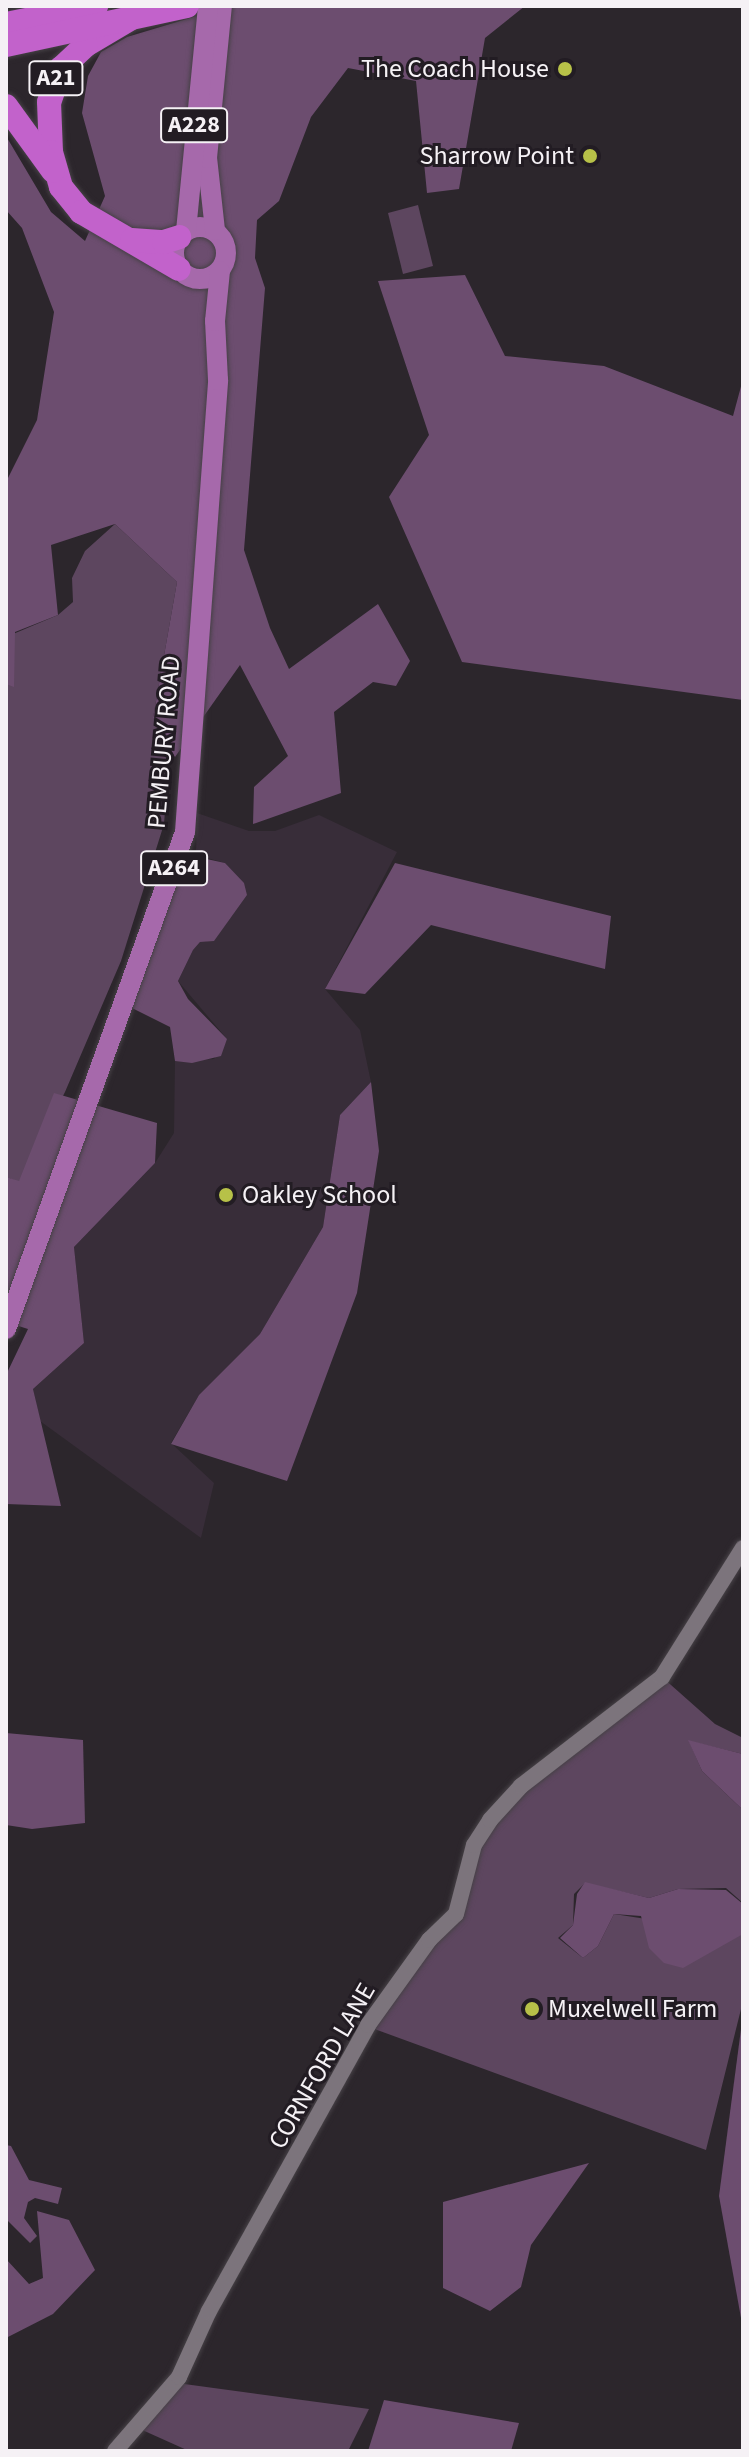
<!DOCTYPE html>
<style>
body{margin:0}
#map{position:relative;width:749px;height:2457px;overflow:hidden;background:#2c262c;font-family:"Source Sans 3",sans-serif}
div>[style]{position:absolute}
.built>*{inset:0;background:#382d39}
.green>*{inset:0;background:#5d465f}
.forest>*{inset:0;background:#6c4d6f}
.roads{filter:drop-shadow(0 0 2px #464146) drop-shadow(0 0 2px #464146)}
.minor>*{height:16px;margin:-8px;padding:0 8px;transform-origin:8px;border-radius:8px;background:#7c747c}
.major>*{height:20px;margin:-10px;padding:0 10px;transform-origin:10px;border-radius:10px;background:#a669ab}
.major>.ring{margin:-10px;padding:0;box-sizing:content-box;background:none;border:20px solid #a669ab;border-radius:50%}
.highway>*{height:24px;margin:-12px;padding:0 12px;transform-origin:12px;border-radius:12px;background:#c262cb}
.dots>*{width:22px;height:22px;translate:-50% -50%;box-sizing:border-box;border:4px solid #221c23;border-radius:50%}
span{translate:-50% -50%;white-space:nowrap;text-align:center;line-height:1.15;-webkit-text-stroke:6px #221c23;paint-order:stroke}
.shield-label span{padding:2px 6px;background:#221c23;border:2px solid;border-radius:6px;-webkit-text-stroke-width:0}
.shield-label{font-size:24px;color:#f5f1f5;font-weight:700}
.poi-label{font-size:26px;color:#f5f1f5}
.right{translate:-100% -50%;text-align:right}
.left{translate:0 -50%;text-align:left}
.street-label{font-size:26px;color:#f5f1f5}
.frame{position:absolute;inset:0;border:8px solid #f5f1f5;pointer-events:none}
</style>
<div id="map">
<div class="built">
<div style="clip-path:polygon(197px 813px,249px 831px,275px 831px,319px 815px,397px 852px,325px 989px,360px 1030px,371px 1082px,340px 1115px,323px 1227px,260px 1334px,199px 1395px,171px 1443px,214px 1483px,201px 1538px,40px 1421px,33px 1389px,84px 1343px,74px 1247px,155px 1163px,174px 1133px,175px 1061px,214px 1059px,227px 1039px,178px 981px,193px 950px,200px 942px,214px 940px,247px 895px,225px 863px,196px 855px)"></div>
</div>
<div class="green">
<div style="clip-path:polygon(418px 205px,433px 266px,403px 274px,388px 213px)"></div>
<div style="clip-path:polygon(115px 524px,177px 582px,153px 718px,170px 748px,164px 824px,121px 961px,65px 1092px,19px 1182px,6px 1177px,6px 637px,58px 615px,73px 602px,72px 578px,85px 551px)"></div>
<div style="clip-path:polygon(662px 1677px,715px 1724px,743px 1738px,743px 1754px,689px 1741px,702px 1771px,743px 1810px,743px 1903px,726px 1888px,678px 1889px,649px 1898px,585px 1883px,574px 1894px,573px 1925px,558px 1938px,583px 1958px,598px 1946px,614px 1914px,743px 1934px,743px 2001px,706px 2150px,369px 2027px,456px 1914px,490px 1820px)"></div>
<div style="clip-path:polygon(177px 2383px,369px 2409px,348px 2451px,189px 2451px,140px 2429px)"></div>
</div>
<div class="forest">
<div style="clip-path:polygon(230px 6px,525px 6px,485px 38px,459px 189px,427px 193px,416px 81px,348px 68px,311px 117px,279px 201px,257px 220px,255px 258px,265px 288px,244px 550px,270px 628px,289px 669px,378px 604px,410px 661px,396px 686px,373px 682px,334px 712px,341px 793px,253px 824px,254px 787px,288px 756px,240px 665px,175px 757px,153px 718px,177px 582px,115px 524px,51px 545px,58px 615px,15px 632px,14px 687px,6px 684px,6px 482px,37px 420px,54px 312px,22px 228px,6px 210px,6px 136px,51px 212px,85px 241px,105px 196px,82px 113px,88px 76px,101px 52px,127px 37px)"></div>
<div style="clip-path:polygon(465px 275px,505px 356px,604px 366px,733px 416px,743px 379px,743px 700px,462px 662px,389px 497px,429px 435px,378px 281px)"></div>
<div style="clip-path:polygon(179px 853px,225px 863px,244px 883px,247px 895px,214px 941px,200px 942px,193px 950px,178px 981px,188px 999px,227px 1039px,221px 1056px,192px 1063px,175px 1061px,170px 1027px,124px 1004px)"></div>
<div style="clip-path:polygon(395px 863px,611px 916px,605px 969px,431px 925px,365px 994px,325px 989px)"></div>
<div style="clip-path:polygon(371px 1082px,379px 1151px,357px 1293px,287px 1481px,171px 1444px,199px 1395px,260px 1334px,323px 1227px,340px 1115px)"></div>
<div style="clip-path:polygon(54px 1093px,157px 1123px,155px 1163px,74px 1247px,84px 1343px,33px 1389px,61px 1506px,6px 1504px,6px 1375px,28px 1329px,6px 1322px,6px 1177px,19px 1181px)"></div>
<div style="clip-path:polygon(6px 1733px,83px 1740px,85px 1823px,32px 1829px,6px 1825px)"></div>
<div style="clip-path:polygon(688px 1740px,743px 1754px,743px 1810px,702px 1771px)"></div>
<div style="clip-path:polygon(585px 1882px,649px 1898px,678px 1889px,726px 1890px,743px 1904px,743px 1934px,683px 1968px,664px 1963px,649px 1948px,641px 1916px,614px 1914px,598px 1946px,583px 1958px,560px 1938px,573px 1925px,577px 1894px)"></div>
<div style="clip-path:polygon(743px 2014px,743px 2329px,719px 2196px)"></div>
<div style="clip-path:polygon(6px 2145px,11px 2146px,29px 2180px,62px 2188px,58px 2204px,35px 2198px,28px 2202px,24px 2218px,37px 2236px,30px 2243px,6px 2219px)"></div>
<div style="clip-path:polygon(589px 2163px,531px 2245px,521px 2287px,490px 2311px,443px 2288px,443px 2202px)"></div>
<div style="clip-path:polygon(37px 2211px,69px 2220px,95px 2270px,53px 2314px,6px 2338px,6px 2259px,29px 2284px,43px 2278px)"></div>
<div style="clip-path:polygon(384px 2400px,519px 2423px,511px 2451px,368px 2451px)"></div>
</div>
<div class="roads">
<div class="minor">
<div style="left:115px;top:2451px;width:98px;rotate:-49.1deg"></div>
<div style="left:179px;top:2377px;width:72px;rotate:-65.6deg"></div>
<div style="left:209px;top:2311px;width:327px;rotate:-60.9deg"></div>
<div style="left:368px;top:2025px;width:105px;rotate:-54.3deg"></div>
<div style="left:429px;top:1940px;width:37px;rotate:-44deg"></div>
<div style="left:456px;top:1914px;width:71px;rotate:-75.4deg"></div>
<div style="left:474px;top:1845px;width:30px;rotate:-57deg"></div>
<div style="left:490px;top:1820px;width:46px;rotate:-47.6deg"></div>
<div style="left:521px;top:1786px;width:178px;rotate:-37.7deg"></div>
<div style="left:662px;top:1677px;width:152px;rotate:-57.9deg"></div>
</div>
<div class="major">
<div class="ring" style="left:174px;top:227px;width:32px;height:32px"></div>
<div style="left:215px;top:230px;width:72px;rotate:-96.3deg"></div>
<div style="left:207px;top:158px;width:153px;rotate:-84.4deg"></div>
<div style="left:186px;top:231px;width:226px;rotate:-84.4deg"></div>
<div style="left:6px;top:1329px;width:528px;rotate:-70.19deg"></div>
<div style="left:185px;top:832px;width:453px;rotate:-85.8deg"></div>
<div style="left:218px;top:380px;width:59px;rotate:-92.9deg"></div>
<div style="left:215px;top:321px;width:50px;rotate:-84.3deg"></div>
</div>
<div class="highway">
<div style="left:130px;top:19px;width:51px;rotate:149.4deg"></div>
<div style="left:86px;top:45px;width:34px;rotate:137deg"></div>
<div style="left:61px;top:68px;width:36px;rotate:109deg"></div>
<div style="left:49px;top:102px;width:50px;rotate:87.7deg"></div>
<div style="left:51px;top:152px;width:36px;rotate:74deg"></div>
<div style="left:61px;top:187px;width:32px;rotate:51deg"></div>
<div style="left:81px;top:212px;width:113px;rotate:30.2deg"></div>
<div style="left:6px;top:24px;width:92px;rotate:-11.3deg"></div>
<div style="left:6px;top:45px;width:185px;rotate:-12.2deg"></div>
<div style="left:6px;top:106px;width:80px;rotate:54.1deg"></div>
<div style="left:132px;top:240px;width:32px;rotate:4deg"></div>
<div style="left:164px;top:242px;width:16px;rotate:-18deg"></div>
</div>
</div>
<div class="dots">
<div style="left:565px;top:69px;background:#b7c148"></div>
<div style="left:590px;top:156px;background:#b7c148"></div>
<div style="left:226px;top:1195px;background:#b7c148"></div>
<div style="left:532px;top:2009px;background:#b7c148"></div>
</div>
<div class="shield-label">
<span style="left:56px;top:78px">A21</span>
<span style="left:194px;top:125px">A228</span>
<span style="left:174px;top:868px">A264</span>
</div>
<div class="poi-label">
<span class="right" style="left:549px;top:69px">The Coach House</span>
<span class="right" style="left:574px;top:156px">Sharrow Point</span>
<span class="left" style="left:242px;top:1195px">Oakley School</span>
<span class="left" style="left:548px;top:2009px">Muxelwell Farm</span>
</div>
<div class="street-label">
<span style="left:164px;top:742px;rotate:-85deg">PEMBURY ROAD</span>
<span style="left:322px;top:2066px;rotate:-60deg">CORNFORD LANE</span>
</div>
<div class="frame"></div>
</div>
